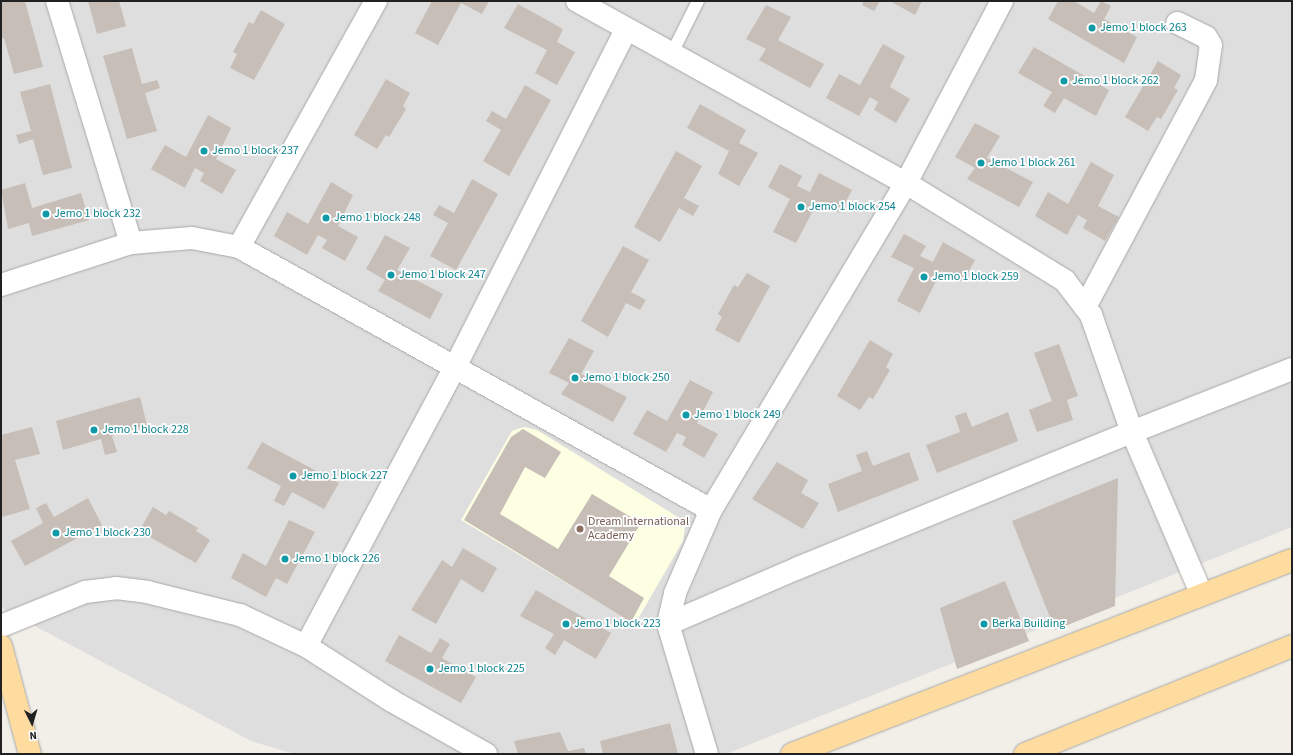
<!DOCTYPE html>
<style>
body{margin:0}
#map{position:relative;width:1293px;height:755px;overflow:hidden;background:#f1efe8;font-family:"Source Sans 3",sans-serif}
div>[style]{position:absolute}
.residential>*{inset:0;background:#dfdede}
.education>*{inset:0;background:#fdffe3}
.building>*{inset:0;background:#c6beb7}
.roads{filter:drop-shadow(0 0 1px #a8a8a8) drop-shadow(0 0 1px #a8a8a8)}
.service>*{height:12px;margin:-6px;padding:0 6px;transform-origin:6px;border-radius:6px;background:#fff}
.minor>*{height:22px;margin:-11px;padding:0 11px;transform-origin:11px;border-radius:11px;background:#fff}
.primary>*{height:22px;margin:-11px;padding:0 11px;transform-origin:11px;border-radius:11px;background:#fedca0}
.dots>*{width:11px;height:11px;translate:-50% -50%;box-sizing:border-box;border:2px solid #fff;border-radius:50%}
span{translate:-50% -50%;white-space:nowrap;text-align:center;line-height:1.15;-webkit-text-stroke:3.5px #fff;paint-order:stroke}
.culture-label{font-size:12px;color:#0d838f}
.left{translate:0 -50%;text-align:left}
.education-label{font-size:12px;color:#785e54}
.frame{position:absolute;inset:0;border:2px solid #212121;pointer-events:none}
.north{position:absolute;left:12px;top:703px;width:40px;height:40px;-webkit-text-stroke:3px #fff;paint-order:stroke;rotate:175deg;font-size:11px;font-weight:700;line-height:16px;text-align:center;color:#212121}
.north::after{content:'';display:block;margin:auto;width:14px;height:18px;background:#212121;clip-path:polygon(50% 0,100% 100%,50% 72%,0 100%)}
</style>
<div id="map">
<div class="residential">
<div style="clip-path:polygon(1px 1px,1292px 1px,1292px 527px,726px 754px,295px 754px,251px 741px,3px 609px,1px 603px)"></div>
</div>
<div class="education">
<div style="clip-path:polygon(524px 427px,537px 430px,681px 519px,685px 525px,683px 541px,635px 624px,461px 520px,512px 431px)"></div>
</div>
<div class="building">
<div style="clip-path:polygon(1px 1px,25px 1px,43px 67px,14px 74px,4px 38px,1px 39px)"></div>
<div style="clip-path:polygon(88px 1px,119px 1px,126px 26px,97px 34px)"></div>
<div style="clip-path:polygon(432px 1px,489px 1px,482px 14px,461px 3px,438px 45px,415px 33px)"></div>
<div style="clip-path:polygon(864px 1px,880px 1px,874px 11px,862px 5px)"></div>
<div style="clip-path:polygon(890px 1px,922px 1px,915px 15px)"></div>
<div style="clip-path:polygon(1058px 1px,1074px 1px,1094px 13px,1101px 1px,1111px 6px,1104px 19px,1137px 37px,1124px 63px,1048px 19px)"></div>
<div style="clip-path:polygon(518px 4px,563px 29px,557px 42px,575px 52px,557px 85px,535px 73px,547px 50px,504px 28px)"></div>
<div style="clip-path:polygon(766px 5px,791px 17px,778px 40px,824px 64px,810px 88px,759px 60px,766px 49px,746px 39px)"></div>
<div style="clip-path:polygon(261px 10px,285px 24px,254px 80px,230px 68px,237px 54px,233px 52px,249px 22px,253px 24px)"></div>
<div style="clip-path:polygon(883px 44px,905px 56px,890px 87px,910px 99px,896px 123px,874px 110px,878px 102px,870px 97px,859px 116px,826px 98px,839px 74px,860px 85px)"></div>
<div style="clip-path:polygon(1034px 47px,1109px 90px,1096px 116px,1064px 98px,1055px 113px,1043px 106px,1052px 92px,1018px 73px)"></div>
<div style="clip-path:polygon(132px 48px,142px 84px,157px 80px,160px 88px,145px 93px,157px 131px,127px 139px,103px 56px)"></div>
<div style="clip-path:polygon(1158px 61px,1181px 75px,1174px 88px,1178px 90px,1161px 119px,1157px 117px,1148px 131px,1125px 117px)"></div>
<div style="clip-path:polygon(386px 79px,410px 93px,403px 106px,406px 109px,389px 137px,386px 135px,377px 149px,354px 135px)"></div>
<div style="clip-path:polygon(50px 84px,72px 168px,43px 175px,33px 139px,19px 144px,16px 135px,31px 131px,20px 92px)"></div>
<div style="clip-path:polygon(525px 85px,551px 100px,509px 176px,483px 161px,501px 130px,486px 121px,492px 111px,506px 119px)"></div>
<div style="clip-path:polygon(700px 104px,746px 130px,739px 143px,758px 153px,739px 186px,718px 174px,729px 151px,687px 128px)"></div>
<div style="clip-path:polygon(208px 115px,231px 128px,216px 159px,236px 170px,222px 194px,200px 181px,204px 173px,195px 168px,185px 188px,151px 169px,165px 145px,186px 157px)"></div>
<div style="clip-path:polygon(975px 123px,1000px 136px,987px 158px,1033px 182px,1019px 207px,967px 179px,975px 168px,955px 157px)"></div>
<div style="clip-path:polygon(676px 151px,702px 166px,684px 198px,699px 206px,693px 216px,679px 208px,660px 242px,634px 227px)"></div>
<div style="clip-path:polygon(1091px 162px,1114px 175px,1098px 206px,1119px 217px,1105px 241px,1083px 228px,1087px 220px,1078px 215px,1067px 235px,1035px 216px,1048px 192px,1068px 204px)"></div>
<div style="clip-path:polygon(780px 164px,802px 176px,797px 186px,810px 192px,819px 173px,852px 190px,840px 213px,818px 201px,796px 243px,773px 232px,790px 199px,768px 187px)"></div>
<div style="clip-path:polygon(472px 179px,498px 194px,456px 270px,430px 256px,448px 223px,433px 215px,439px 205px,454px 213px)"></div>
<div style="clip-path:polygon(331px 182px,353px 195px,338px 226px,358px 237px,345px 261px,322px 248px,327px 240px,318px 235px,307px 255px,274px 236px,287px 212px,308px 224px)"></div>
<div style="clip-path:polygon(25px 183px,32px 208px,81px 193px,89px 220px,32px 236px,29px 223px,8px 229px,1px 190px)"></div>
<div style="clip-path:polygon(904px 234px,926px 246px,920px 256px,933px 262px,943px 242px,975px 260px,963px 282px,941px 271px,920px 313px,897px 301px,914px 268px,891px 257px)"></div>
<div style="clip-path:polygon(385px 235px,410px 248px,397px 270px,443px 294px,430px 319px,378px 291px,385px 280px,366px 269px)"></div>
<div style="clip-path:polygon(623px 246px,649px 260px,631px 292px,646px 300px,640px 310px,626px 303px,608px 337px,581px 321px)"></div>
<div style="clip-path:polygon(747px 273px,770px 286px,739px 343px,715px 330px,722px 317px,718px 314px,734px 285px,738px 287px)"></div>
<div style="clip-path:polygon(569px 338px,594px 351px,581px 374px,627px 397px,613px 422px,561px 394px,569px 383px,549px 373px)"></div>
<div style="clip-path:polygon(870px 340px,893px 354px,886px 367px,890px 370px,873px 399px,869px 397px,860px 410px,837px 396px)"></div>
<div style="clip-path:polygon(1059px 344px,1078px 396px,1067px 400px,1073px 420px,1037px 432px,1029px 410px,1052px 401px,1034px 353px)"></div>
<div style="clip-path:polygon(690px 380px,713px 392px,697px 423px,718px 434px,704px 458px,682px 445px,686px 437px,677px 433px,666px 452px,633px 434px,647px 410px,667px 421px)"></div>
<div style="clip-path:polygon(140px 397px,147px 425px,112px 436px,117px 452px,105px 455px,101px 439px,63px 450px,56px 421px)"></div>
<div style="clip-path:polygon(966px 412px,972px 427px,1008px 412px,1018px 441px,937px 473px,926px 445px,960px 432px,955px 416px)"></div>
<div style="clip-path:polygon(32px 427px,40px 454px,15px 460px,30px 509px,2px 517px,1px 435px)"></div>
<div style="clip-path:polygon(523px 429px,561px 452px,545px 478px,525px 467px,500px 514px,558px 549px,592px 494px,641px 523px,609px 576px,644px 598px,631px 622px,464px 520px,511px 437px)"></div>
<div style="clip-path:polygon(262px 442px,339px 483px,324px 509px,292px 492px,284px 506px,274px 501px,281px 486px,247px 468px)"></div>
<div style="clip-path:polygon(867px 451px,873px 466px,909px 452px,919px 480px,838px 512px,828px 484px,862px 471px,856px 455px)"></div>
<div style="clip-path:polygon(777px 462px,808px 480px,801px 493px,819px 503px,803px 529px,752px 499px)"></div>
<div style="clip-path:polygon(1118px 478px,1115px 606px,1055px 630px,1012px 521px)"></div>
<div style="clip-path:polygon(88px 498px,102px 525px,25px 566px,11px 541px,43px 523px,36px 508px,46px 503px,54px 517px)"></div>
<div style="clip-path:polygon(153px 507px,166px 515px,169px 511px,198px 528px,196px 531px,210px 540px,196px 563px,139px 531px)"></div>
<div style="clip-path:polygon(289px 520px,315px 532px,287px 584px,276px 578px,266px 597px,231px 578px,243px 553px,266px 566px)"></div>
<div style="clip-path:polygon(463px 548px,497px 568px,483px 593px,461px 579px,436px 624px,411px 610px,442px 560px,452px 567px)"></div>
<div style="clip-path:polygon(1005px 581px,1029px 641px,957px 669px,940px 608px)"></div>
<div style="clip-path:polygon(536px 590px,611px 633px,596px 659px,564px 640px,555px 655px,545px 648px,554px 634px,520px 616px)"></div>
<div style="clip-path:polygon(399px 635px,431px 653px,440px 638px,450px 644px,442px 658px,476px 677px,461px 703px,385px 661px)"></div>
<div style="clip-path:polygon(670px 723px,678px 754px,603px 754px,600px 741px)"></div>
<div style="clip-path:polygon(560px 732px,568px 751px,584px 748px,586px 754px,518px 754px,514px 741px)"></div>
</div>
<div class="roads">
<div class="service">
<div style="left:671px;top:55px;width:60px;rotate:-63.4deg"></div>
</div>
<div class="minor">
<div style="left:57px;top:1px;width:253px;rotate:73deg"></div>
<div style="left:577px;top:1px;width:376px;rotate:29deg"></div>
<div style="left:906px;top:183px;width:187px;rotate:31.6deg"></div>
<div style="left:1065px;top:281px;width:43px;rotate:52.6deg"></div>
<div style="left:1091px;top:315px;width:124px;rotate:70.7deg"></div>
<div style="left:1132px;top:432px;width:172px;rotate:-21.5deg"></div>
<div style="left:239px;top:247px;width:282px;rotate:-60.9deg"></div>
<div style="left:1px;top:285px;width:137px;rotate:-17.9deg"></div>
<div style="left:131px;top:243px;width:61px;rotate:-4.7deg"></div>
<div style="left:192px;top:238px;width:48px;rotate:10.8deg"></div>
<div style="left:239px;top:247px;width:540px;rotate:29.13deg"></div>
<div style="left:1085px;top:307px;width:257px;rotate:-61.9deg"></div>
<div style="left:1206px;top:80px;width:35px;rotate:-82deg"></div>
<div style="left:1211px;top:45px;width:9px;rotate:-122deg"></div>
<div style="left:1206px;top:37px;width:32px;rotate:-154deg"></div>
<div style="left:668px;top:624px;width:142px;rotate:-23.3deg"></div>
<div style="left:798px;top:568px;width:361px;rotate:-22.2deg"></div>
<div style="left:1132px;top:432px;width:177px;rotate:66.8deg"></div>
<div style="left:1px;top:626px;width:91px;rotate:-22deg"></div>
<div style="left:85px;top:592px;width:31px;rotate:-7deg"></div>
<div style="left:116px;top:588px;width:31px;rotate:7deg"></div>
<div style="left:147px;top:592px;width:96px;rotate:13.9deg"></div>
<div style="left:240px;top:615px;width:73px;rotate:25.2deg"></div>
<div style="left:306px;top:646px;width:102px;rotate:32.6deg"></div>
<div style="left:392px;top:701px;width:108px;rotate:29.4deg"></div>
<div style="left:306px;top:646px;width:316px;rotate:-61.9deg"></div>
<div style="left:455px;top:367px;width:378px;rotate:-63.1deg"></div>
<div style="left:707px;top:754px;width:136px;rotate:-106.7deg"></div>
<div style="left:668px;top:624px;width:32px;rotate:-77deg"></div>
<div style="left:675px;top:593px;width:90px;rotate:-66.6deg"></div>
<div style="left:711px;top:510px;width:381px;rotate:-59.2deg"></div>
<div style="left:906px;top:183px;width:206px;rotate:-62.2deg"></div>
</div>
<div class="primary">
<div style="left:1px;top:646px;width:112px;rotate:75deg"></div>
<div style="left:792px;top:754px;width:536px;rotate:-21.21deg"></div>
<div style="left:1025px;top:754px;width:288px;rotate:-22deg"></div>
</div>
</div>
<div class="dots">
<div style="left:1092px;top:28px;background:#0f9aa8"></div>
<div style="left:1064px;top:81px;background:#0f9aa8"></div>
<div style="left:204px;top:151px;background:#0f9aa8"></div>
<div style="left:981px;top:163px;background:#0f9aa8"></div>
<div style="left:801px;top:207px;background:#0f9aa8"></div>
<div style="left:46px;top:214px;background:#0f9aa8"></div>
<div style="left:326px;top:218px;background:#0f9aa8"></div>
<div style="left:391px;top:275px;background:#0f9aa8"></div>
<div style="left:924px;top:277px;background:#0f9aa8"></div>
<div style="left:575px;top:378px;background:#0f9aa8"></div>
<div style="left:686px;top:415px;background:#0f9aa8"></div>
<div style="left:94px;top:430px;background:#0f9aa8"></div>
<div style="left:293px;top:476px;background:#0f9aa8"></div>
<div style="left:580px;top:529px;background:#8d6e63"></div>
<div style="left:56px;top:533px;background:#0f9aa8"></div>
<div style="left:285px;top:559px;background:#0f9aa8"></div>
<div style="left:566px;top:624px;background:#0f9aa8"></div>
<div style="left:984px;top:624px;background:#0f9aa8"></div>
<div style="left:430px;top:669px;background:#0f9aa8"></div>
</div>
<div class="culture-label">
<span class="left" style="left:1100px;top:28px">Jemo 1 block 263</span>
<span class="left" style="left:1072px;top:81px">Jemo 1 block 262</span>
<span class="left" style="left:212px;top:151px">Jemo 1 block 237</span>
<span class="left" style="left:989px;top:163px">Jemo 1 block 261</span>
<span class="left" style="left:809px;top:207px">Jemo 1 block 254</span>
<span class="left" style="left:54px;top:214px">Jemo 1 block 232</span>
<span class="left" style="left:334px;top:218px">Jemo 1 block 248</span>
<span class="left" style="left:399px;top:275px">Jemo 1 block 247</span>
<span class="left" style="left:932px;top:277px">Jemo 1 block 259</span>
<span class="left" style="left:583px;top:378px">Jemo 1 block 250</span>
<span class="left" style="left:694px;top:415px">Jemo 1 block 249</span>
<span class="left" style="left:102px;top:430px">Jemo 1 block 228</span>
<span class="left" style="left:301px;top:476px">Jemo 1 block 227</span>
<span class="left" style="left:64px;top:533px">Jemo 1 block 230</span>
<span class="left" style="left:293px;top:559px">Jemo 1 block 226</span>
<span class="left" style="left:574px;top:624px">Jemo 1 block 223</span>
<span class="left" style="left:992px;top:624px">Berka Building</span>
<span class="left" style="left:438px;top:669px">Jemo 1 block 225</span>
</div>
<div class="education-label">
<span class="left" style="left:588px;top:529px">Dream International<br>Academy</span>
</div>
<div class="frame"></div>
<div class="north">N</div>
</div>
